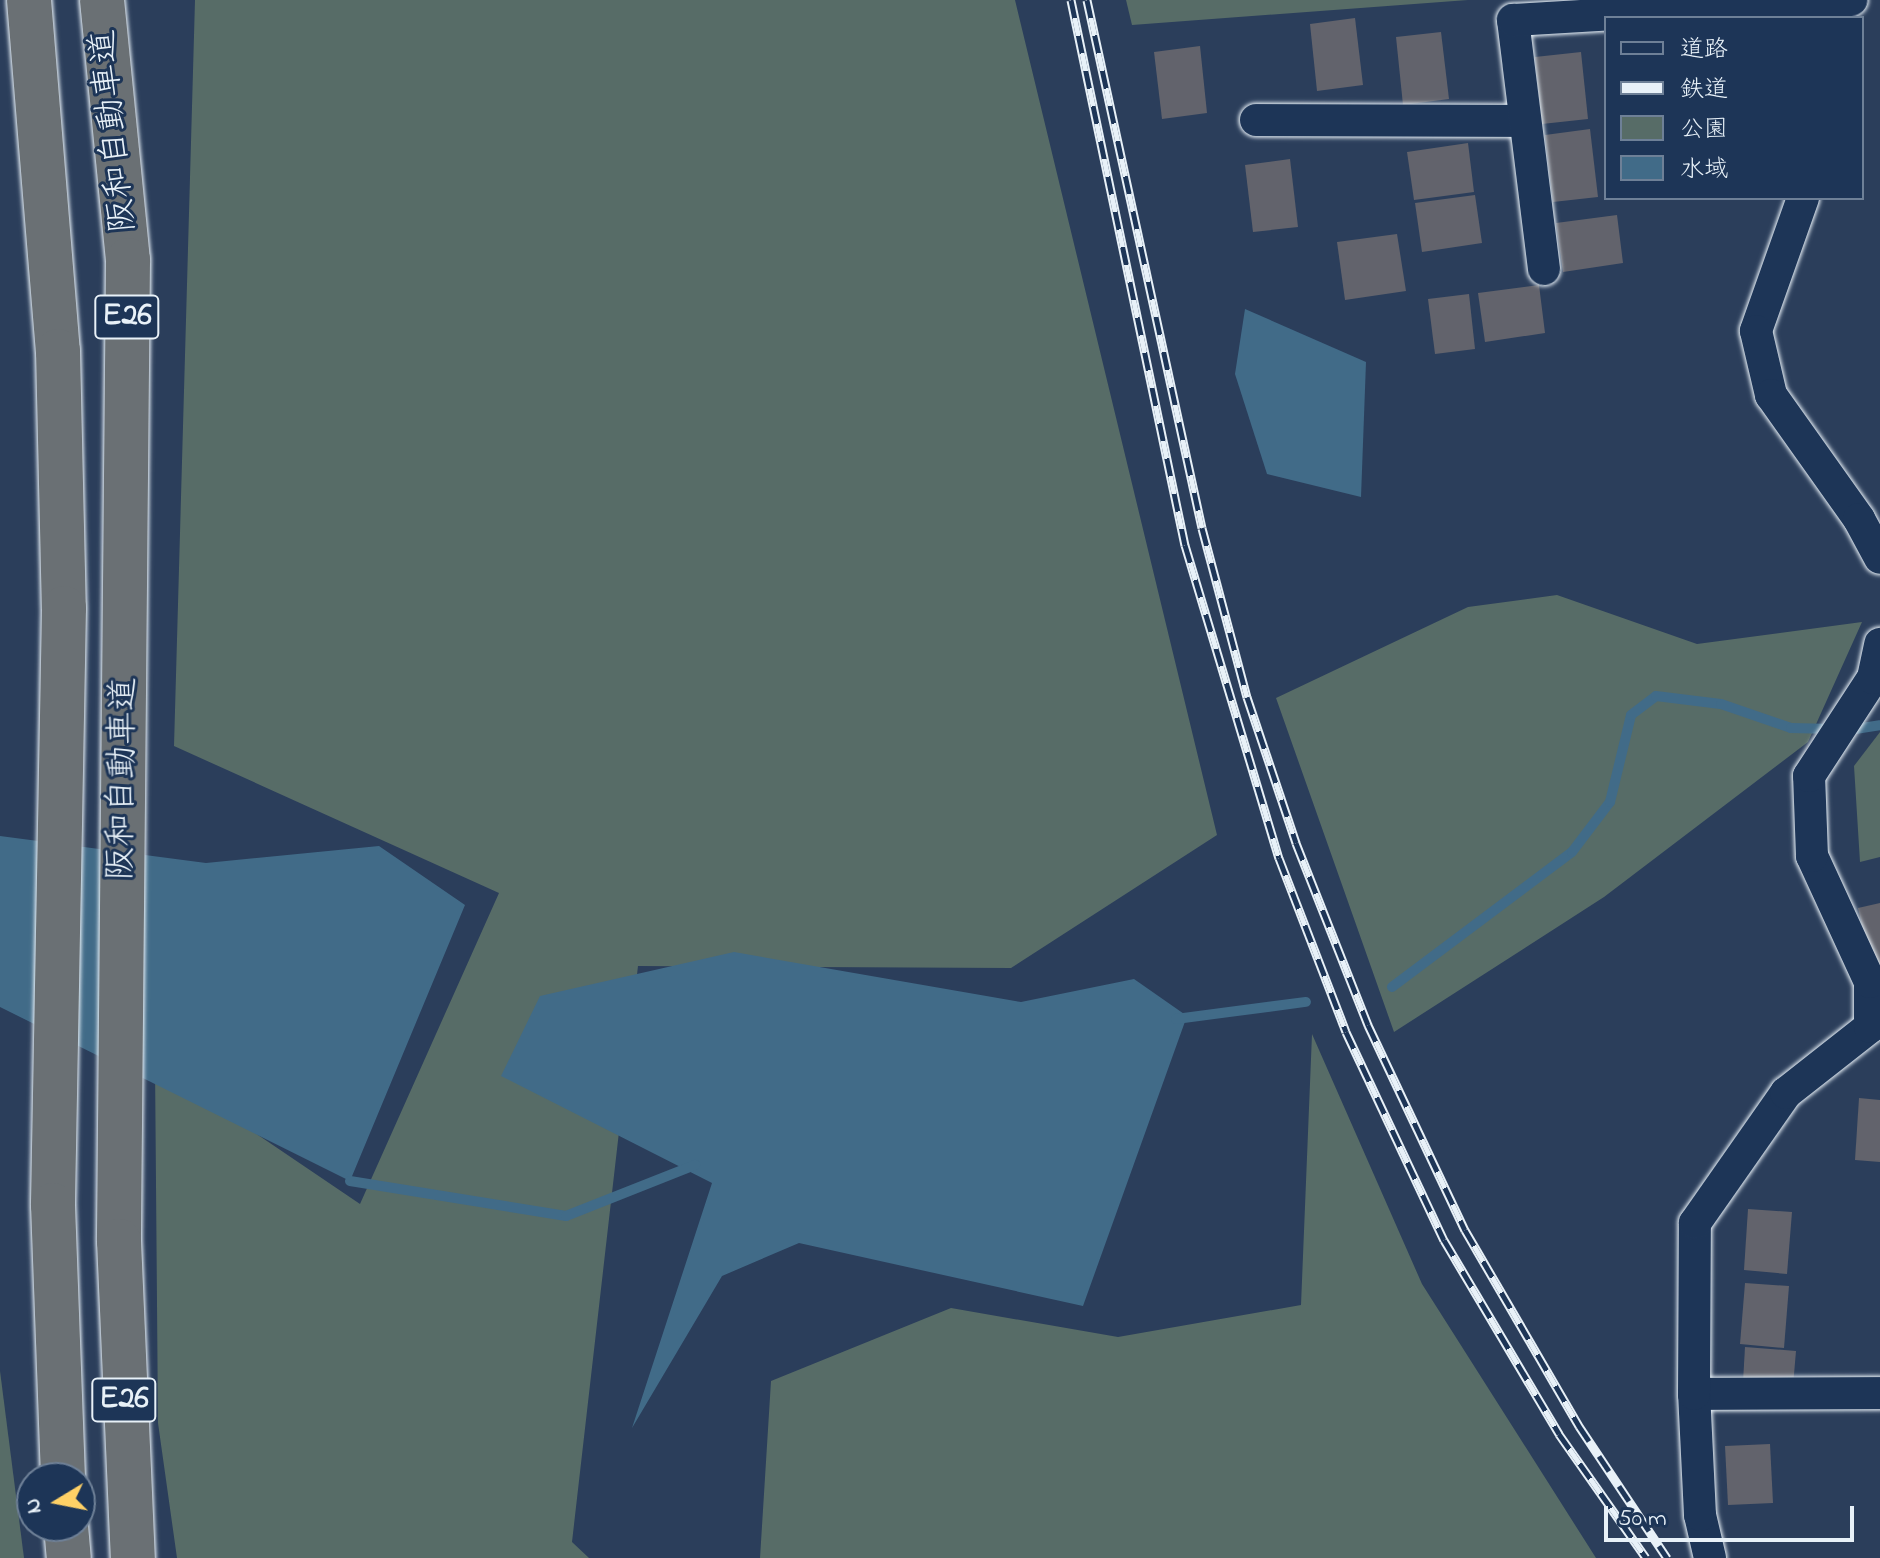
<!DOCTYPE html>
<meta charset="utf-8">
<style>
body{margin:0}
#map{position:relative;width:1880px;height:1558px;overflow:hidden;background:#2b3e5b;font-family:"Indie Flower","Klee One",sans-serif}
div>[style]{position:absolute}
.green>*{inset:0;background:#576c67}
.water>*{inset:0;background:#416b88}
.stream>*{height:10px;margin:-5px;padding:0 5px;transform-origin:5px;border-radius:5px;background:#416b88}
.building>*{inset:0;background:#62636c}
.roads{filter:drop-shadow(0 0 2px #e8f1f8) drop-shadow(0 0 2px #e8f1f8)}
.minor>*{height:32px;margin:-16px;padding:0 16px;transform-origin:16px;border-radius:16px;background:#1d3557}
.motorway>*{height:44px;margin:-22px;padding:0 22px;transform-origin:22px;border-radius:22px;background:#6a7074}
.rail>*{height:9px;margin-top:-4.5px;transform-origin:0;background:repeating-linear-gradient(90deg,#1d3557 0 18px,#e8f1f8 0 36px);box-sizing:border-box;border-block:2px solid #e8f1f8}
span{translate:-50% -50%;white-space:nowrap;text-align:center;line-height:1.15;-webkit-text-stroke:6px #1d3557;paint-order:stroke}
.shield-label span{padding:2px 6px;background:#1d3557;border:2px solid;border-radius:6px;-webkit-text-stroke-width:0}
.shield-label{font-size:32px;color:#e8f1f8;font-weight:700}
.street-label{font-size:34px;color:#e8f1f8}
.legend{position:absolute;left:1604px;top:16px;width:260px;height:184px;box-sizing:border-box;background:#1d3557;border:2px solid #6e8097;margin:0;padding:10px 14px;list-style:none;font-size:24px;color:#e8f1f8}
.legend li{display:flex;align-items:center;gap:16px;height:40px}
.legend b{width:40px;border:2px solid #6e8097}
.north{position:absolute;left:16px;top:1462px;width:80px;height:80px;box-sizing:border-box;background:#1d3557;border:2px solid #6e8097;border-radius:50%;rotate:260deg;font-size:22px;font-weight:700;line-height:32px;text-align:center;color:#e8f1f8}
.north::after{content:'';display:block;margin:auto;width:28px;height:36px;background:#ffd166;clip-path:polygon(50% 0,100% 100%,50% 72%,0 100%)}
.scale{position:absolute;left:1604px;top:1506px;width:250px;height:36px;box-sizing:border-box;border:4px solid #e8f1f8;border-top:0;padding-left:10px;font-size:24px;line-height:28px;white-space:nowrap;color:#e8f1f8;-webkit-text-stroke:6px #1d3557;paint-order:stroke}
</style>
<div id="map">
<div class="green">
<div style="clip-path:polygon(195px 0,1015px 0,1217px 835px,1011px 968px,638px 966px,572px 1542px,589px 1558px,177px 1558px,158px 1423px,155px 1065px,360px 1204px,499px 893px,174px 746px)"></div>
<div style="clip-path:polygon(1126px 0,1468px 0,1132px 25px)"></div>
<div style="clip-path:polygon(1557px 595px,1697px 644px,1862px 622px,1808px 742px,1604px 897px,1394px 1032px,1276px 698px,1468px 607px)"></div>
<div style="clip-path:polygon(1880px 732px,1880px 857px,1860px 862px,1854px 766px)"></div>
<div style="clip-path:polygon(1312px 1034px,1422px 1284px,1596px 1558px,760px 1558px,771px 1381px,951px 1308px,1118px 1337px,1301px 1305px)"></div>
<div style="clip-path:polygon(0 1371px,24px 1558px,0 1558px)"></div>
</div>
<div class="water">
<div style="clip-path:polygon(1245px 309px,1366px 362px,1361px 497px,1267px 474px,1235px 374px)"></div>
<div style="clip-path:polygon(0 836px,206px 863px,379px 846px,465px 905px,350px 1181px,0 1007px)"></div>
<div style="clip-path:polygon(734px 952px,1021px 1002px,1134px 979px,1187px 1016px,1083px 1306px,799px 1243px,722px 1276px,632px 1428px,712px 1183px,501px 1076px,540px 996px)"></div>
</div>
<div class="stream">
<div style="left:1849px;top:730px;width:31px;rotate:-9deg"></div>
<div style="left:1392px;top:987px;width:225px;rotate:-36.9deg"></div>
<div style="left:1572px;top:852px;width:63px;rotate:-52.8deg"></div>
<div style="left:1610px;top:802px;width:89px;rotate:-76.4deg"></div>
<div style="left:1631px;top:715px;width:31px;rotate:-37deg"></div>
<div style="left:1656px;top:696px;width:65px;rotate:7deg"></div>
<div style="left:1721px;top:704px;width:74px;rotate:18.9deg"></div>
<div style="left:1791px;top:728px;width:42px;rotate:1.4deg"></div>
<div style="left:1176px;top:1019px;width:131px;rotate:-7.5deg"></div>
<div style="left:350px;top:1181px;width:219px;rotate:9.2deg"></div>
<div style="left:566px;top:1216px;width:139px;rotate:-21.6deg"></div>
</div>
<div class="building">
<div style="clip-path:polygon(1355px 18px,1363px 85px,1317px 91px,1310px 24px)"></div>
<div style="clip-path:polygon(1441px 32px,1449px 99px,1403px 105px,1396px 37px)"></div>
<div style="clip-path:polygon(1200px 46px,1207px 113px,1162px 119px,1154px 52px)"></div>
<div style="clip-path:polygon(1581px 52px,1588px 119px,1542px 124px,1535px 57px)"></div>
<div style="clip-path:polygon(1590px 129px,1598px 197px,1553px 202px,1545px 135px)"></div>
<div style="clip-path:polygon(1468px 143px,1474px 192px,1414px 200px,1407px 152px)"></div>
<div style="clip-path:polygon(1290px 159px,1298px 227px,1253px 232px,1245px 165px)"></div>
<div style="clip-path:polygon(1475px 195px,1482px 243px,1422px 252px,1415px 203px)"></div>
<div style="clip-path:polygon(1617px 215px,1623px 263px,1563px 272px,1556px 223px)"></div>
<div style="clip-path:polygon(1397px 234px,1406px 291px,1345px 300px,1337px 242px)"></div>
<div style="clip-path:polygon(1539px 285px,1545px 333px,1485px 342px,1478px 293px)"></div>
<div style="clip-path:polygon(1469px 294px,1475px 349px,1435px 354px,1428px 299px)"></div>
<div style="clip-path:polygon(1880px 903px,1880px 966px,1872px 968px,1858px 908px)"></div>
<div style="clip-path:polygon(1859px 1098px,1880px 1100px,1880px 1162px,1855px 1160px)"></div>
<div style="clip-path:polygon(1748px 1209px,1792px 1212px,1787px 1274px,1744px 1270px)"></div>
<div style="clip-path:polygon(1745px 1283px,1789px 1286px,1784px 1348px,1740px 1344px)"></div>
<div style="clip-path:polygon(1745px 1347px,1796px 1351px,1793px 1386px,1743px 1382px)"></div>
<div style="clip-path:polygon(1770px 1444px,1773px 1503px,1728px 1505px,1725px 1446px)"></div>
</div>
<div class="roads">
<div class="minor">
<div style="left:1256px;top:120px;width:269px;rotate:0.2deg"></div>
<div style="left:1803px;top:198px;width:141px;rotate:109.5deg"></div>
<div style="left:1756px;top:331px;width:66px;rotate:76.8deg"></div>
<div style="left:1771px;top:395px;width:152px;rotate:54.6deg"></div>
<div style="left:1859px;top:519px;width:44px;rotate:61.7deg"></div>
<div style="left:1544px;top:269px;width:251px;rotate:-97.1deg"></div>
<div style="left:1513px;top:20px;width:339px;rotate:-3.4deg"></div>
<div style="left:1694px;top:1394px;width:186px;rotate:-0.3deg"></div>
<div style="left:1710px;top:1558px;width:44px;rotate:-103.1deg"></div>
<div style="left:1700px;top:1515px;width:121px;rotate:-92.8deg"></div>
<div style="left:1694px;top:1394px;width:171px;rotate:-89.7deg"></div>
<div style="left:1695px;top:1223px;width:159px;rotate:-55deg"></div>
<div style="left:1786px;top:1093px;width:107px;rotate:-38.2deg"></div>
<div style="left:1870px;top:1027px;width:45px;rotate:-90deg"></div>
<div style="left:1870px;top:982px;width:139px;rotate:-114.7deg"></div>
<div style="left:1812px;top:856px;width:80px;rotate:-92.1deg"></div>
<div style="left:1809px;top:776px;width:117px;rotate:-56.9deg"></div>
<div style="left:1873px;top:678px;width:35px;rotate:-78deg"></div>
</div>
<div class="motorway">
<div style="left:29px;top:0;width:352px;rotate:85.3deg"></div>
<div style="left:58px;top:351px;width:257px;rotate:88.7deg"></div>
<div style="left:64px;top:608px;width:597px;rotate:91.06deg"></div>
<div style="left:53px;top:1205px;width:273px;rotate:87.9deg"></div>
<div style="left:102px;top:0;width:261px;rotate:84.3deg"></div>
<div style="left:128px;top:260px;width:981px;rotate:90.53deg"></div>
<div style="left:119px;top:1241px;width:317px;rotate:87.5deg"></div>
<div style="left:66px;top:1526px;width:32px;rotate:85deg"></div>
</div>
</div>
<div class="rail">
<div style="left:1071px;top:0;width:557px;rotate:78.19deg"></div>
<div style="left:1185px;top:545px;width:327px;rotate:73.3deg"></div>
<div style="left:1279px;top:858px;width:186px;rotate:68.9deg"></div>
<div style="left:1346px;top:1032px;width:230px;rotate:64.8deg"></div>
<div style="left:1444px;top:1240px;width:226px;rotate:59.3deg"></div>
<div style="left:1559px;top:1434px;width:151px;rotate:54.9deg"></div>
<div style="left:1087px;top:0;width:540px;rotate:77.71deg"></div>
<div style="left:1202px;top:528px;width:175px;rotate:75.1deg"></div>
<div style="left:1247px;top:697px;width:154px;rotate:71.4deg"></div>
<div style="left:1296px;top:843px;width:196px;rotate:68.4deg"></div>
<div style="left:1368px;top:1025px;width:227px;rotate:64.7deg"></div>
<div style="left:1465px;top:1230px;width:227px;rotate:59.8deg"></div>
<div style="left:1579px;top:1426px;width:159px;rotate:56.3deg"></div>
</div>
<div class="shield-label">
<span style="left:127px;top:317px">E26</span>
<span style="left:124px;top:1400px">E26</span>
</div>
<div class="street-label">
<span style="left:115px;top:131px;rotate:-96deg">阪和自動車道</span>
<span style="left:124px;top:779px;rotate:-89deg">阪和自動車道</span>
</div>
<ul class="legend">
<li><b style="height:10px;background:#1d3557"></b>道路</li>
<li><b style="height:10px;background:#e8f1f8"></b>鉄道</li>
<li><b style="height:22px;background:#576c67"></b>公園</li>
<li><b style="height:22px;background:#416b88"></b>水域</li>
</ul>
<div class="north">N</div>
<div class="scale">50 m</div>
</div>
